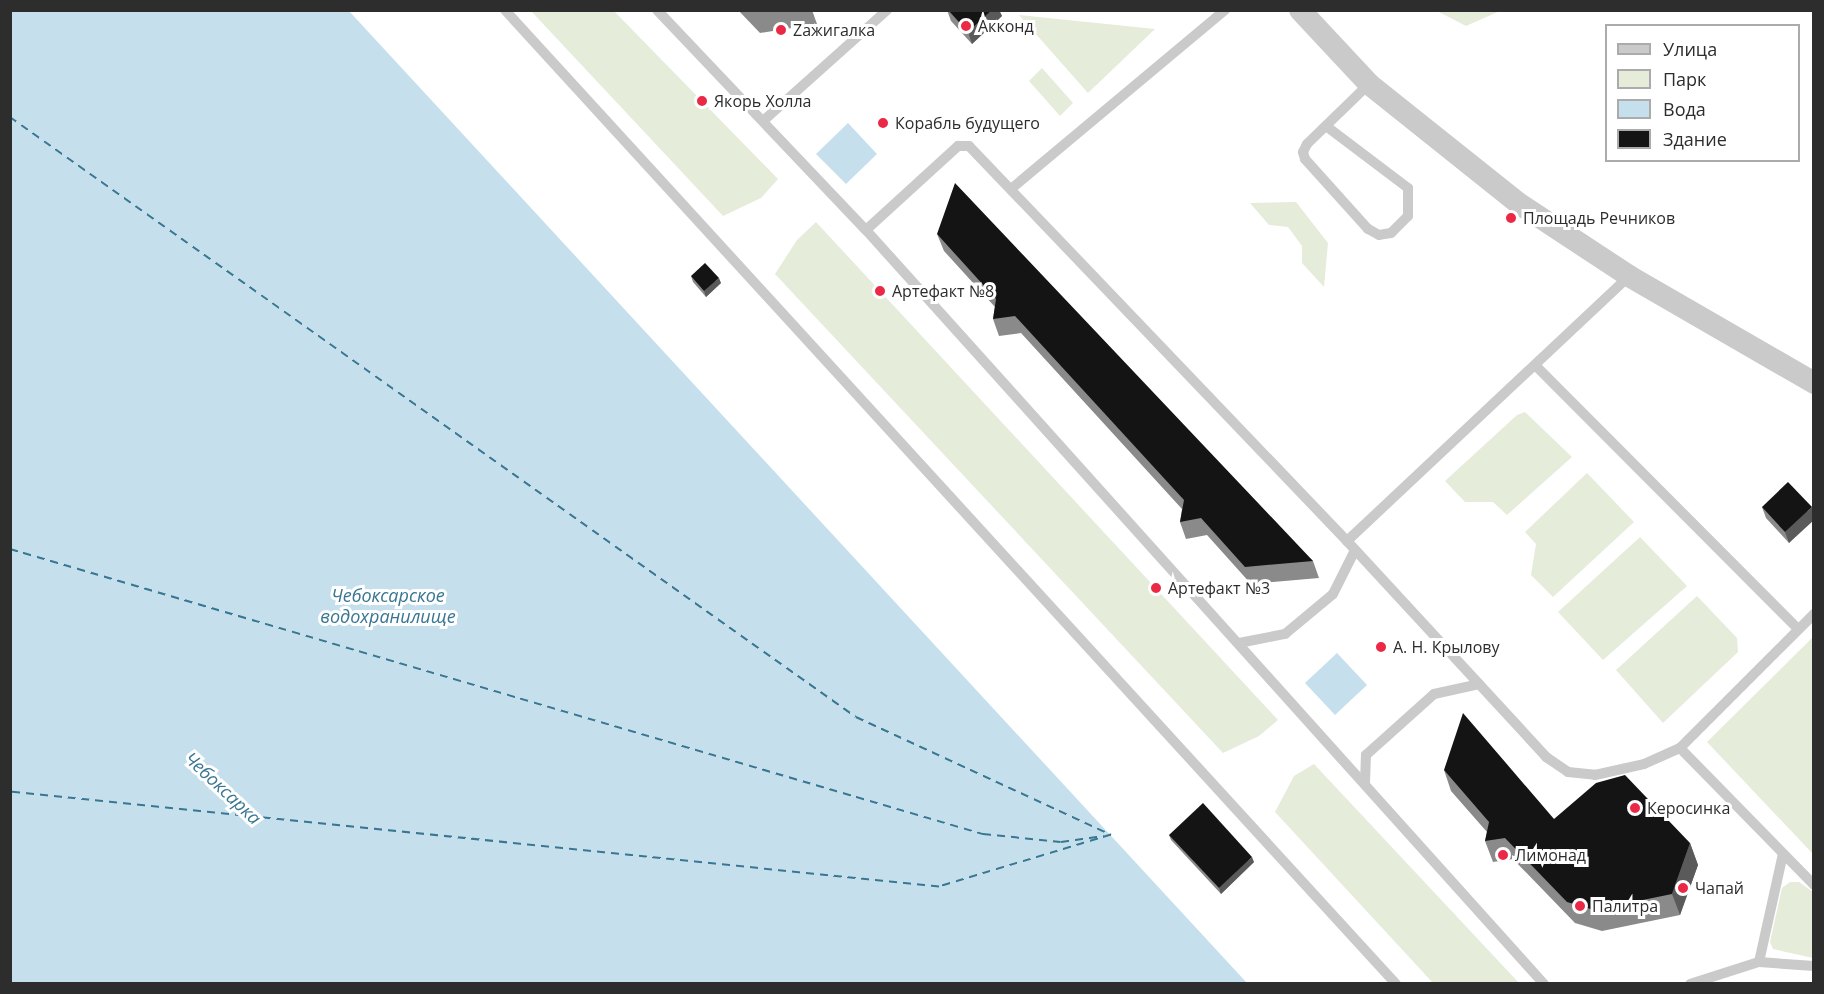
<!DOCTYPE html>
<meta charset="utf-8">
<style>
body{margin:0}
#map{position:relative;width:1824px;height:994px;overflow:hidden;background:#fff;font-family:"Open Sans",sans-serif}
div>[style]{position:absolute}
.green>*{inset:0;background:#e5ecda}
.water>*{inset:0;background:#c5e0ec}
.ferry>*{height:1.5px;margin-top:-0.75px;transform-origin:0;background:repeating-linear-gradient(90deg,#397692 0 8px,transparent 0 14px)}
.lane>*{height:10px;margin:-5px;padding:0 5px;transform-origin:5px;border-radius:5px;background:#cacaca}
.street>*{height:22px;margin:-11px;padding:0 11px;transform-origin:11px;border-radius:11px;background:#cacaca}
.wall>*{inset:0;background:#8a8a8a}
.shaded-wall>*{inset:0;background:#5a5a5a}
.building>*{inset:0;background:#141414}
.dots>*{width:16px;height:16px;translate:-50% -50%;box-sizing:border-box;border:3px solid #fff;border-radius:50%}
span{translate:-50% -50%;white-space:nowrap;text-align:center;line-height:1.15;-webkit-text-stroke:6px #fff;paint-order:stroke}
.poi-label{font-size:16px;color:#2d2d2d}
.left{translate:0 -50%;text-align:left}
.water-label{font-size:18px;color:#397692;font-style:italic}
.frame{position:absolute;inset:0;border:12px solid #2d2d2d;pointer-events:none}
.legend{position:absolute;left:1605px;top:24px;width:195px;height:138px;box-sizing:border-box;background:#fff;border:2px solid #ababab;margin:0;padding:8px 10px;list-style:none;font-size:18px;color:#2d2d2d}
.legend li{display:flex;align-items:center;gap:12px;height:30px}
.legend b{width:30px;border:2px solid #ababab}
</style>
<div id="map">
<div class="green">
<div style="clip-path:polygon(531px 11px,614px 11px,778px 179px,761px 198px,723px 216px)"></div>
<div style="clip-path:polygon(1437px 11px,1500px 11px,1466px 26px)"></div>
<div style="clip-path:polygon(1019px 15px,1155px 29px,1088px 93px)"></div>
<div style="clip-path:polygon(1042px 68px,1073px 103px,1060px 116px,1029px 81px)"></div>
<div style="clip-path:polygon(1296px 202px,1328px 243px,1324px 287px,1302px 263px,1302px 246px,1288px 227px,1269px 225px,1250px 203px)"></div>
<div style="clip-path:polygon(816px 222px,1278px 720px,1259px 736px,1223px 753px,775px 274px,797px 240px)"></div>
<div style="clip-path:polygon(1525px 412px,1572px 457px,1507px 515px,1493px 502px,1465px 502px,1445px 481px,1517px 415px)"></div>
<div style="clip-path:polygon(1587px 473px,1634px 522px,1553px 597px,1531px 575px,1536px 544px,1525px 532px)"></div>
<div style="clip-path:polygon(1640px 537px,1687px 586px,1603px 660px,1558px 612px)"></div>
<div style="clip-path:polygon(1697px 596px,1737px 638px,1738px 652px,1663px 723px,1616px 670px)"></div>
<div style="clip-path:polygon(1813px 637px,1813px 854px,1707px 742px)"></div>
<div style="clip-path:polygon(1314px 764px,1519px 983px,1433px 983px,1275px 812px,1294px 776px)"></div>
<div style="clip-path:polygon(1790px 882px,1799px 882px,1813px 892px,1813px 958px,1773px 949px,1770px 942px,1782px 888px)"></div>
</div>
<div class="water">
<div style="clip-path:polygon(10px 11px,349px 11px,1247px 983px,11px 983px)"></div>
<div style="clip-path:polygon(848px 123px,877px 154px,846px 184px,816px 154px)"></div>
<div style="clip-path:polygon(1337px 653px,1367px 685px,1335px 715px,1305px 683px)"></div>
</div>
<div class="ferry">
<div style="left:10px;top:117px;width:1037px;rotate:35.35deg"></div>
<div style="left:856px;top:717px;width:281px;rotate:24.8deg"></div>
<div style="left:1111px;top:835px;width:180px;rotate:163.2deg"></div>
<div style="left:939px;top:887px;width:934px;rotate:-174.16deg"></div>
<div style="left:10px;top:549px;width:1014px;rotate:16.33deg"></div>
<div style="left:983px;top:834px;width:78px;rotate:5.9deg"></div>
<div style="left:1061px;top:842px;width:43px;rotate:-7.9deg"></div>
</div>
<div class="lane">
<div style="left:505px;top:10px;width:1320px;rotate:47.55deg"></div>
<div style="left:657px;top:10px;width:303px;rotate:46.5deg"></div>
<div style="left:866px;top:230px;width:1014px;rotate:48.04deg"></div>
<div style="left:763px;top:121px;width:166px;rotate:-41.8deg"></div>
<div style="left:1326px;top:126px;width:103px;rotate:37.1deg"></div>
<div style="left:1408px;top:188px;width:28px;rotate:90deg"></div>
<div style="left:1408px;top:216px;width:24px;rotate:135deg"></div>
<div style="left:1391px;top:233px;width:12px;rotate:171deg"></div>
<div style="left:1379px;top:235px;width:13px;rotate:-151deg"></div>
<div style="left:1368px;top:229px;width:94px;rotate:-132deg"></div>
<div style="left:1305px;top:159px;width:7px;rotate:-106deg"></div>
<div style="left:1303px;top:152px;width:9px;rotate:-63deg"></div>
<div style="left:1307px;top:144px;width:86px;rotate:-44.1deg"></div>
<div style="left:1011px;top:189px;width:279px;rotate:-39.9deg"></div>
<div style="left:866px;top:230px;width:125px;rotate:-42.4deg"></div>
<div style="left:958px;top:146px;width:11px"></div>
<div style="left:969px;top:146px;width:547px;rotate:46.26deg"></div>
<div style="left:1347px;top:541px;width:387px;rotate:-43.2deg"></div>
<div style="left:1536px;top:366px;width:371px;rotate:45.1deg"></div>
<div style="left:1347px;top:541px;width:294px;rotate:47.3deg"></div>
<div style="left:1546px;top:757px;width:27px;rotate:34deg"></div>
<div style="left:1568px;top:772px;width:27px;rotate:6deg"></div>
<div style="left:1595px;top:775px;width:50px;rotate:-12.7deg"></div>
<div style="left:1644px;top:764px;width:39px;rotate:-24deg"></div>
<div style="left:1680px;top:748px;width:190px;rotate:-45deg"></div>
<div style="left:1239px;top:643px;width:47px;rotate:-11.1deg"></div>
<div style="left:1285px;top:634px;width:62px;rotate:-39.8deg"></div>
<div style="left:1333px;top:594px;width:49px;rotate:-63.4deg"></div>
<div style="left:1680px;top:748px;width:192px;rotate:45.6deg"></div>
<div style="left:1365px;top:783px;width:28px;rotate:-88deg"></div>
<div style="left:1366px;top:755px;width:91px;rotate:-41.9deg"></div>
<div style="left:1434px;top:694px;width:46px;rotate:-12.5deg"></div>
<div style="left:1759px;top:962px;width:55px;rotate:4.2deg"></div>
<div style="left:1690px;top:984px;width:72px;rotate:-17.7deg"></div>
<div style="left:1759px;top:962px;width:111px;rotate:-77.5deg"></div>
</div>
<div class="street">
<div style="left:1300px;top:10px;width:101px;rotate:47deg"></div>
<div style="left:1369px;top:84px;width:191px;rotate:38.6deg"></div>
<div style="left:1518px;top:203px;width:133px;rotate:33.3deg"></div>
<div style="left:1629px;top:276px;width:214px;rotate:30deg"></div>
</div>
<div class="wall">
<div style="clip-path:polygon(738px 10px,812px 10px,817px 24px,760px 33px)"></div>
<div style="clip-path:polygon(947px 10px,999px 10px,1002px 16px,972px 44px,951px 21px)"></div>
<div style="clip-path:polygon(937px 234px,1313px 561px,1319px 578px,1251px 584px,1207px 535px,1186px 539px,1180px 522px,1182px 509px,1021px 333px,999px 336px,993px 319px,995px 307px,944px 251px)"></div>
<div style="clip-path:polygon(691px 276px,721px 283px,706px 297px,693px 282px)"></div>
<div style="clip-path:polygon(1762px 507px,1814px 512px,1789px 543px,1766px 518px)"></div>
<div style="clip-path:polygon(1444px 770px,1554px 819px,1690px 843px,1698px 865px,1680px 915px,1602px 931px,1575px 923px,1513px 859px,1493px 862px,1485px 841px,1487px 832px,1451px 791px)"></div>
<div style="clip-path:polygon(1169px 835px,1254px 862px,1221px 894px,1171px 840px)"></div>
</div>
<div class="shaded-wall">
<div style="clip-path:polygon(992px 10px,999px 10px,1002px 16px,972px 44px,968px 32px)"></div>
<div style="clip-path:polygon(719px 278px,721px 283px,706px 297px,704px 291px)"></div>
<div style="clip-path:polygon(1812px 507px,1814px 512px,1814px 520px,1789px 543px,1785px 532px)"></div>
<div style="clip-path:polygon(1690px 843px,1698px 865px,1680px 915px,1672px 894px)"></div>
<div style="clip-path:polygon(1252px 857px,1254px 862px,1221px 894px,1219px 888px)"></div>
</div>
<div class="building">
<div style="clip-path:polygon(751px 10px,764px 10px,753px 12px)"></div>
<div style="clip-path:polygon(948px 10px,992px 10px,968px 32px)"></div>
<div style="clip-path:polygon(955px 183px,1313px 561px,1245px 567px,1201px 518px,1180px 522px,1184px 500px,1015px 316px,993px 319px,996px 299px,937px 234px)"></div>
<div style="clip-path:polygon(705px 263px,719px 278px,704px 291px,691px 276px)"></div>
<div style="clip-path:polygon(1788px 482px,1812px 507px,1785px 532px,1762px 507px)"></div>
<div style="clip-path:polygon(1463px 713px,1554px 819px,1596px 783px,1625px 775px,1690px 843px,1672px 894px,1594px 910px,1567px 902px,1505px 838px,1485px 841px,1489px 822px,1444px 770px)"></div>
<div style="clip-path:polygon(1203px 803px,1252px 857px,1219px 888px,1169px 835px)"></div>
</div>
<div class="dots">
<div style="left:966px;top:26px;background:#eb2946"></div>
<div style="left:781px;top:30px;background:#eb2946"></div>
<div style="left:702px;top:101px;background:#eb2946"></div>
<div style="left:883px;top:123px;background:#eb2946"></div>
<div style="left:1511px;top:218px;background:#eb2946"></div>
<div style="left:880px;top:291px;background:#eb2946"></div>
<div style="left:1156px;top:588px;background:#eb2946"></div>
<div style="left:1381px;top:647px;background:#eb2946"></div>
<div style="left:1635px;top:808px;background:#eb2946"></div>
<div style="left:1503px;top:855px;background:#eb2946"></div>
<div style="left:1683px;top:888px;background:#eb2946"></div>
<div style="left:1580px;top:906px;background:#eb2946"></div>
</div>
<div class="poi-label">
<span class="left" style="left:978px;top:26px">Акконд</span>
<span class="left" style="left:793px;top:30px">Zажигалка</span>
<span class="left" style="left:714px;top:101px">Якорь Холла</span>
<span class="left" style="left:895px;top:123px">Корабль будущего</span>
<span class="left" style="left:1523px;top:218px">Площадь Речников</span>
<span class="left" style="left:892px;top:291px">Артефакт №8</span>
<span class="left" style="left:1168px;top:588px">Артефакт №3</span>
<span class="left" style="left:1393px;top:647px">А. Н. Крылову</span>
<span class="left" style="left:1647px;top:808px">Керосинка</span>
<span class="left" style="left:1515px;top:855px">Лимонад</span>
<span class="left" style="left:1695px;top:888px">Чапай</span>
<span class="left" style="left:1592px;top:906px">Палитра</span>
</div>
<div class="water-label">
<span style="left:388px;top:606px">Чебоксарское<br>водохранилище</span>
<span style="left:223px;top:788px;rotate:43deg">Чебоксарка</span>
</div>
<div class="frame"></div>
<ul class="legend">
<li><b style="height:8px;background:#cacaca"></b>Улица</li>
<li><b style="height:16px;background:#e5ecda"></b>Парк</li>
<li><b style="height:16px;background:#c5e0ec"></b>Вода</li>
<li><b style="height:16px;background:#141414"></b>Здание</li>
</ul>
</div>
